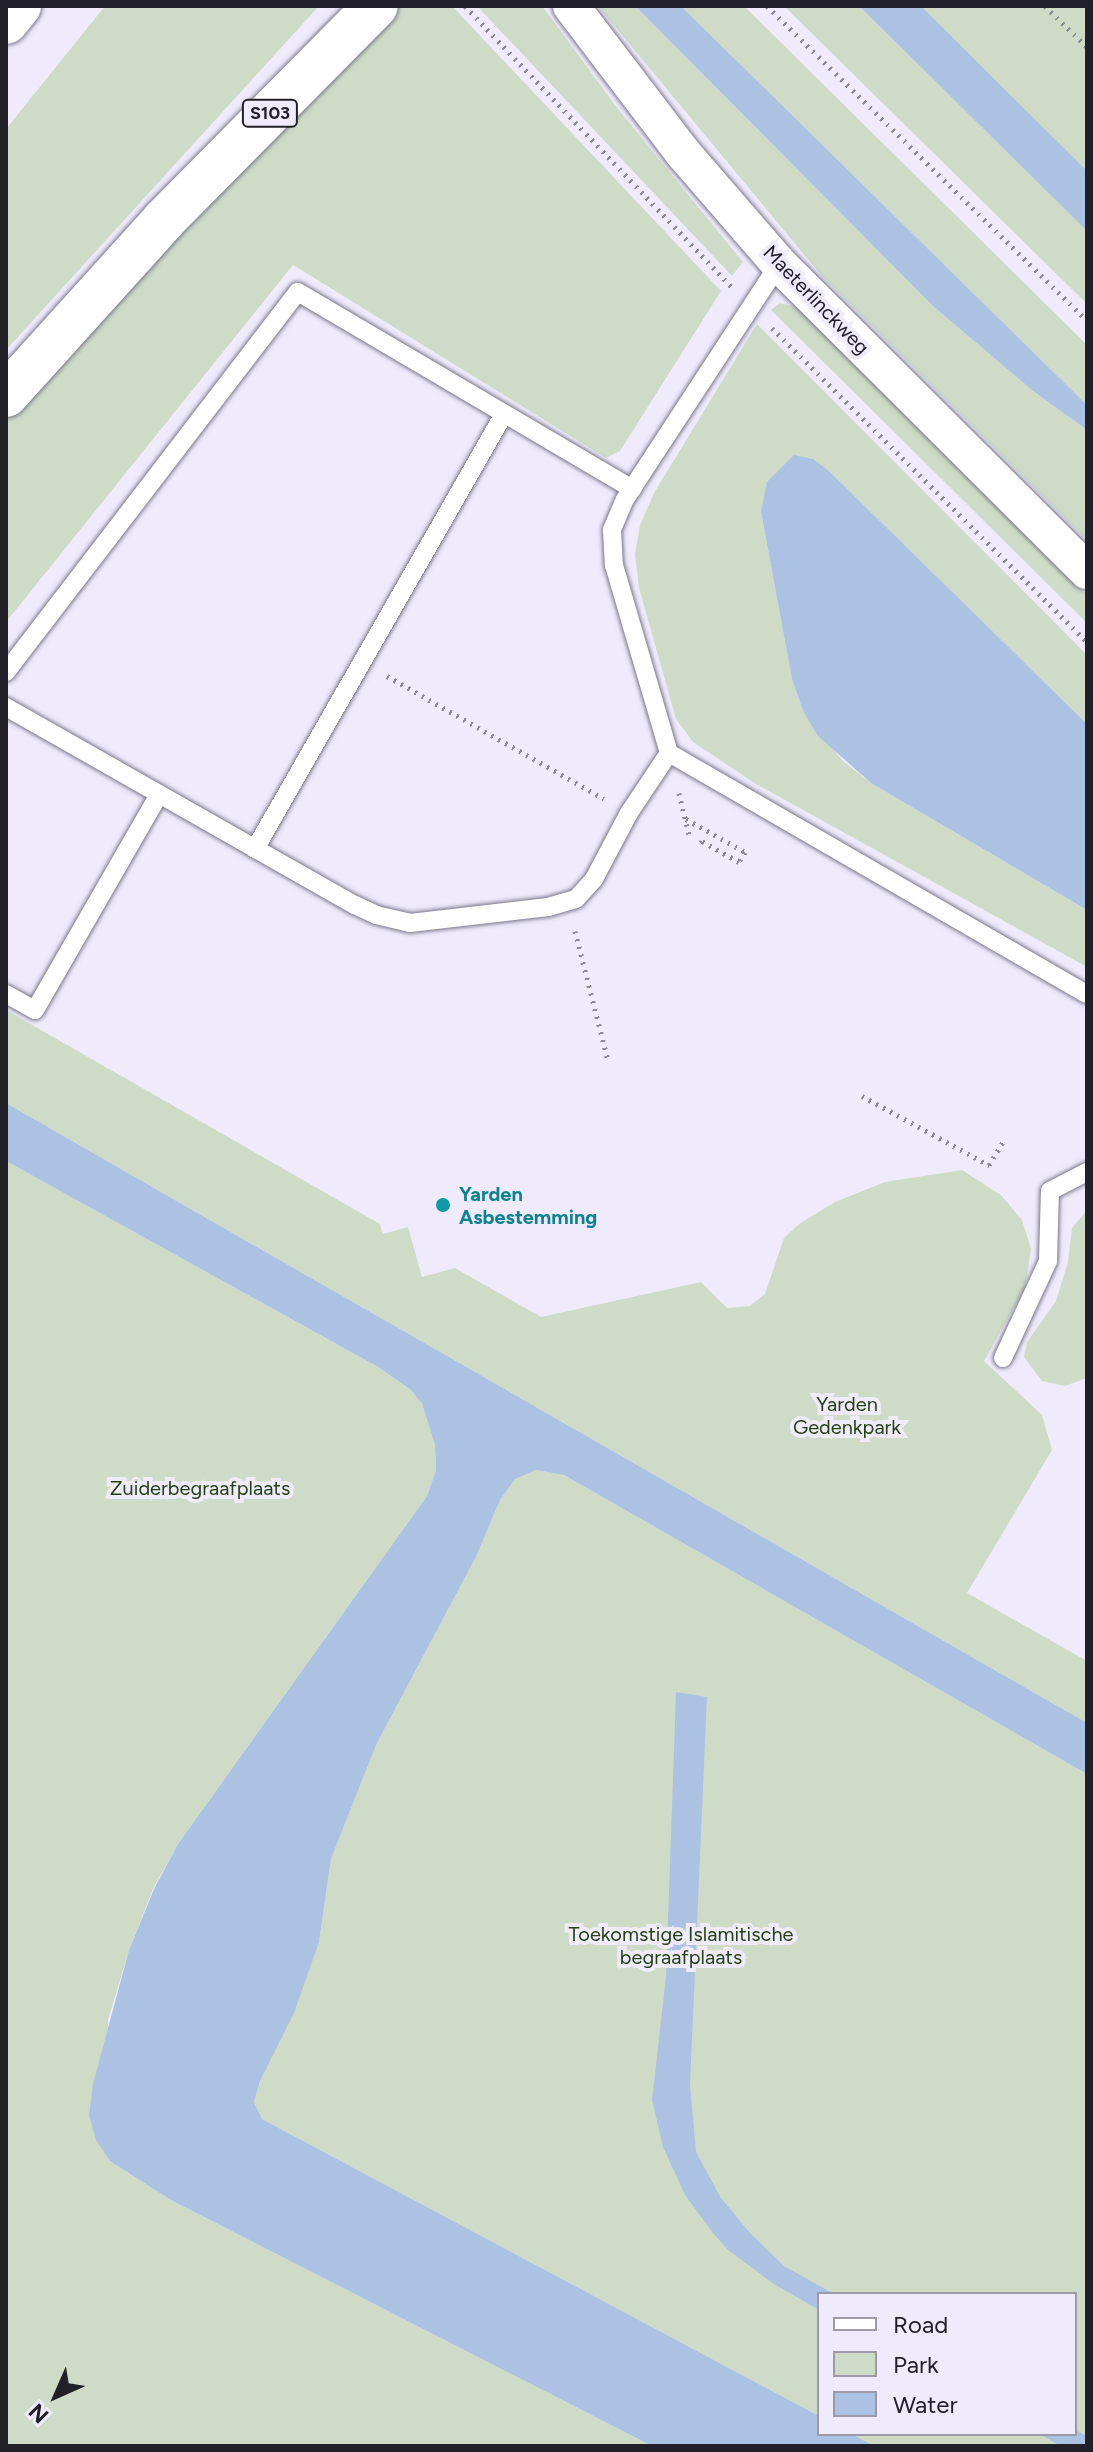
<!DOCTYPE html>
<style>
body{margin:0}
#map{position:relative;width:1093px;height:2452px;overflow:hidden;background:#efebfd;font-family:Figtree,sans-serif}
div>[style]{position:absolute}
.green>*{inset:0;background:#cedcc7}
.water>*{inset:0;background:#acc2e3}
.path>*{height:5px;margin-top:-2.5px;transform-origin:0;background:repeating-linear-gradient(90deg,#8c8996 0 2px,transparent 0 8px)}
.roads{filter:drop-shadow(0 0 2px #7b778b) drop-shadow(0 0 2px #7b778b)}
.lane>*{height:18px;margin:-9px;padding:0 9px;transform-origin:9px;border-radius:9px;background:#fff}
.street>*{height:36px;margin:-18px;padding:0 18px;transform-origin:18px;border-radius:18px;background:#fff}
.highway>*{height:44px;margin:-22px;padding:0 22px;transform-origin:22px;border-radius:22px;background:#fff}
.dots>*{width:22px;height:22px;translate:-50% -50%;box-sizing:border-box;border:4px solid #efebfd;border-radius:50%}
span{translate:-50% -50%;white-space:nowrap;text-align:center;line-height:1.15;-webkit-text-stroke:8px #efebfd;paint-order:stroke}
.shield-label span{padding:2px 6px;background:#efebfd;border:2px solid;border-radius:6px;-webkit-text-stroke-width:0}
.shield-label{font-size:18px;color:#212028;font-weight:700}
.street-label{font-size:20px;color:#212028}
.culture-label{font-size:20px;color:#0d838f;font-weight:700}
.left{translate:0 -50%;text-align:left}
.park-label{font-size:20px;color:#244212}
.frame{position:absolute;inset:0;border:8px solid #212028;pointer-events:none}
.legend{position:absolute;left:817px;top:2292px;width:260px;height:144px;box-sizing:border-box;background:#efebfd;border:2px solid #9d9aa8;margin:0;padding:10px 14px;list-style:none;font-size:24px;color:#212028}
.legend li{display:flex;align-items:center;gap:16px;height:40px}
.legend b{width:40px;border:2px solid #9d9aa8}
.north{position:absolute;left:16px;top:2356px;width:80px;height:80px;-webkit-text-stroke:6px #efebfd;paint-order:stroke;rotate:225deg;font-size:22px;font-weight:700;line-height:32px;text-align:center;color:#212028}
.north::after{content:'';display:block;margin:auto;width:28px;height:36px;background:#212028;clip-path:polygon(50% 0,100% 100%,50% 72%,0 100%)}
</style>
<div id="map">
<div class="green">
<div style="clip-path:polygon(105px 6px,319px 6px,6px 350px,6px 129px)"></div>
<div style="clip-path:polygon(395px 6px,452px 6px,721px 291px,620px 451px,606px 458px,293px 265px,6px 622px,6px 420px,103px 309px)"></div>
<div style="clip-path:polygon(477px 6px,542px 6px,618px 109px,743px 262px,732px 276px)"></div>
<div style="clip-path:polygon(598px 6px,635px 6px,934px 307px,1033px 391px,1087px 430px,1087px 540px,821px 275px)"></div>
<div style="clip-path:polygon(681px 6px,744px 6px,1087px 345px,1087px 405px)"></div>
<div style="clip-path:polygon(784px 6px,859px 6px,1087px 231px,1087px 304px)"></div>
<div style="clip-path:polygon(905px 6px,1087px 6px,1087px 187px)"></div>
<div style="clip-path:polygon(780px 303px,796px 307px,1087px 595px,1087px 623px,771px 310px)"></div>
<div style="clip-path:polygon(757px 324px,1087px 655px,1087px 724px,829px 471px,761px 512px,792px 679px,803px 711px,843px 761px,871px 783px,1087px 910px,1087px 967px,756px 784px,693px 742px,676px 719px,639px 588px,635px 554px,640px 525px,654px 493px)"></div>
<div style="clip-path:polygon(6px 1010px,380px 1224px,383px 1234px,408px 1227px,422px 1277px,455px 1268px,541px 1317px,701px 1282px,727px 1308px,750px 1306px,765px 1294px,784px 1238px,799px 1224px,835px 1202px,885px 1182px,962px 1170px,1001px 1195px,1022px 1220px,1031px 1249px,1025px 1288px,984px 1361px,1042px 1415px,1052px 1450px,967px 1593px,1087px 1661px,1087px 1723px,6px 1103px)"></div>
<div style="clip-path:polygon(6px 1161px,378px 1367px,411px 1390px,422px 1404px,435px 1445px,436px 1470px,427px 1496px,178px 1844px,153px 1889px,129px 1950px,108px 2020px,110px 2161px,169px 2199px,652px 2446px,6px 2446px)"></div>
<div style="clip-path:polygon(1087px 1210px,1087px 1378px,1065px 1386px,1042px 1381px,1024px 1357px,1027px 1342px,1056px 1301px,1068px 1262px,1072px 1228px)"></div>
<div style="clip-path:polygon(536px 1470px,564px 1475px,1087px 1774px,1087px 2446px,874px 2446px,852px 2434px,1075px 2434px,1075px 2294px,819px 2294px,819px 2416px,262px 2119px,254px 2102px,260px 2081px,319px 1942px,331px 1859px,377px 1743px,476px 1557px,500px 1500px,514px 1479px)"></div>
</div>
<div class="water">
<div style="clip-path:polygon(635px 6px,681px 6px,1087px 405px,1087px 430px,1033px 391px,934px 307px)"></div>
<div style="clip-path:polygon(859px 6px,921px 6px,1087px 171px,1087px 231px)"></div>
<div style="clip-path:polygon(794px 455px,813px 459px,829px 471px,1087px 724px,1087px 910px,871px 783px,818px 736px,803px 711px,792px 679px,761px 512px,767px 482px)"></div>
<div style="clip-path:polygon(6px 1103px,1087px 1723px,1087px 1774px,564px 1475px,536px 1470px,515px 1479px,500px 1500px,476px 1557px,377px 1743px,331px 1859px,319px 1942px,294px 2013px,260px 2081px,254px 2102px,262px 2119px,819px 2416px,819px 2434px,852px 2434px,874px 2446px,652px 2446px,169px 2199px,110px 2161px,96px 2140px,89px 2115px,93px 2084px,129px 1950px,154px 1889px,178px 1844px,427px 1496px,436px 1470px,435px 1445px,422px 1404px,411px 1390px,378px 1367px,6px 1161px)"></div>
<div style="clip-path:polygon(676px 1692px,707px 1697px,690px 2085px,696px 2152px,721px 2198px,750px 2233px,784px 2266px,834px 2294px,819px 2294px,819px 2310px,774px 2284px,728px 2250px,713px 2233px,685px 2195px,663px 2147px,652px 2100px,666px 1977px)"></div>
<div style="clip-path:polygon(1075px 2430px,1087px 2436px,1087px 2446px,1061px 2446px,1039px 2434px,1075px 2434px)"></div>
</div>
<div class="path">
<div style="left:465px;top:6px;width:388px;rotate:46.5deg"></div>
<div style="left:767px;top:6px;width:448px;rotate:44.5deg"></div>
<div style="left:1045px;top:6px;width:59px;rotate:44.3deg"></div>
<div style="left:772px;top:328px;width:445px;rotate:44.9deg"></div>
<div style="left:387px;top:676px;width:249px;rotate:29.5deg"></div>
<div style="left:679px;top:793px;width:47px;rotate:76.6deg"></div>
<div style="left:686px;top:819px;width:68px;rotate:29.2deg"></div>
<div style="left:745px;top:852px;width:12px;rotate:121deg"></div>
<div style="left:739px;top:862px;width:43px;rotate:-150.4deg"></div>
<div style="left:702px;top:841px;width:4px;rotate:124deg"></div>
<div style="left:575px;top:931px;width:133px;rotate:75.7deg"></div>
<div style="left:862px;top:1096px;width:145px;rotate:28.5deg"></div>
<div style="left:989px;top:1165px;width:31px;rotate:-59deg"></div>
</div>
<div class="roads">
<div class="lane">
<div style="left:779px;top:264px;width:281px;rotate:123.2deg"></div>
<div style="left:625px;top:499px;width:34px;rotate:113deg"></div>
<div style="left:612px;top:530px;width:35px;rotate:87deg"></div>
<div style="left:614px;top:565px;width:196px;rotate:73.7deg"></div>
<div style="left:669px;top:753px;width:482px;rotate:30deg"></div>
<div style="left:6px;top:672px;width:479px;rotate:-52.5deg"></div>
<div style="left:298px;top:292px;width:388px;rotate:30.5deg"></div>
<div style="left:6px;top:707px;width:401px;rotate:29.6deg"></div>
<div style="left:355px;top:905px;width:23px;rotate:25deg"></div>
<div style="left:376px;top:915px;width:35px;rotate:13deg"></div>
<div style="left:410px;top:923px;width:139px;rotate:-6.6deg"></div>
<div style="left:548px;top:907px;width:29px;rotate:-16deg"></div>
<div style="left:576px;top:899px;width:27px;rotate:-48deg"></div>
<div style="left:594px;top:879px;width:75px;rotate:-62.1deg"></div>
<div style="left:629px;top:813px;width:72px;rotate:-56.3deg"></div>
<div style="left:255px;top:849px;width:501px;rotate:-60.21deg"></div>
<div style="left:6px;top:994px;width:33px;rotate:29deg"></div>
<div style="left:35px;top:1010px;width:249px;rotate:-60.1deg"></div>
<div style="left:1003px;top:1358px;width:107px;rotate:-65.1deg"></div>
<div style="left:1048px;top:1261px;width:70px;rotate:-88.4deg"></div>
<div style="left:1050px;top:1191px;width:42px;rotate:-27.2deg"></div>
</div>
<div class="street">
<div style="left:571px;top:6px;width:185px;rotate:52.7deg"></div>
<div style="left:683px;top:153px;width:147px;rotate:49.1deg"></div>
<div style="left:779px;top:264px;width:435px;rotate:44.9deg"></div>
</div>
<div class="highway">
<div style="left:6px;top:22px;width:21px;rotate:-51deg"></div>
<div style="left:6px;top:395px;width:236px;rotate:-47.9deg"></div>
<div style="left:164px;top:220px;width:301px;rotate:-45.3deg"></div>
</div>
</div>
<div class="dots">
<div style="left:443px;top:1205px;background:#0f9aa8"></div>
</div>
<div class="shield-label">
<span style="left:270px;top:113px">S103</span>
</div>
<div class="street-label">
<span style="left:816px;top:300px;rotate:46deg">Maeterlinckweg</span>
</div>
<div class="culture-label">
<span class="left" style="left:459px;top:1206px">Yarden<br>Asbestemming</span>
</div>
<div class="park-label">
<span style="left:847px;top:1416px">Yarden<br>Gedenkpark</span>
<span style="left:200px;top:1488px">Zuiderbegraafplaats</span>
<span style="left:681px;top:1946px">Toekomstige Islamitische<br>begraafplaats</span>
</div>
<div class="frame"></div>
<ul class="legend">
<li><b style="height:10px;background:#fff"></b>Road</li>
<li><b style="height:22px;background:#cedcc7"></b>Park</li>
<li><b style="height:22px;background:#acc2e3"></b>Water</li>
</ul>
<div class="north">N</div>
</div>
